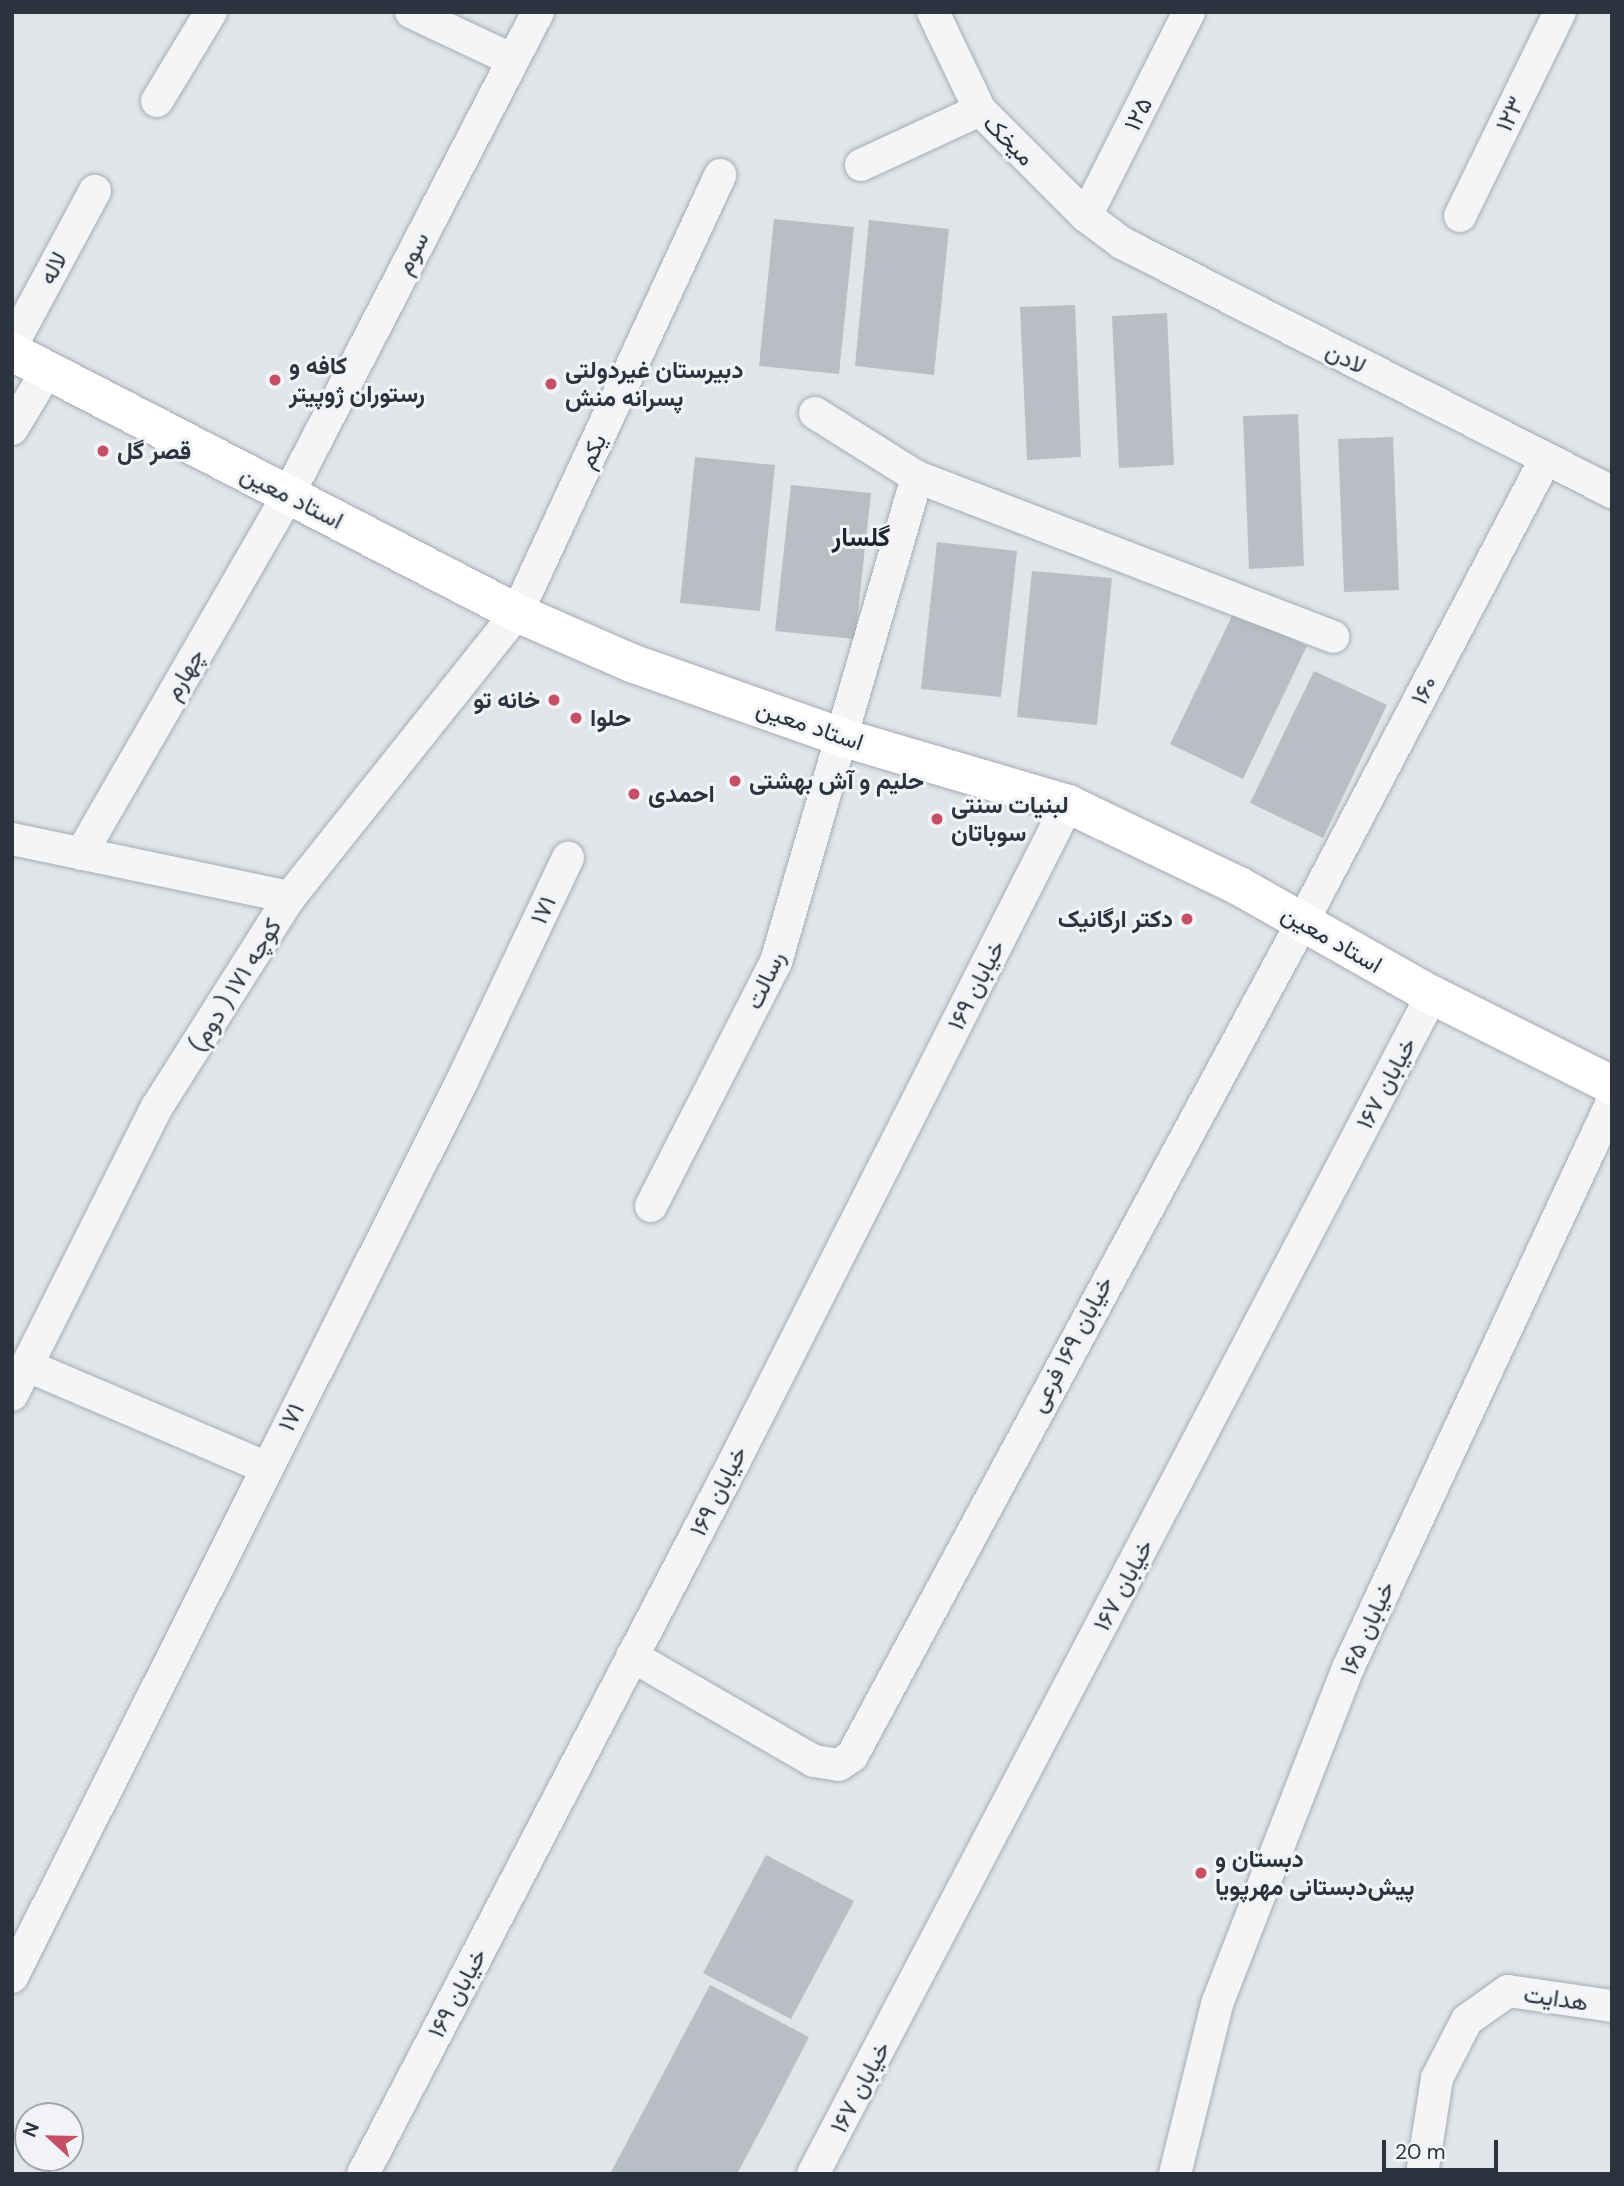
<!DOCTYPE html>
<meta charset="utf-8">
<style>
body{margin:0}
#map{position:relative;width:1624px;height:2186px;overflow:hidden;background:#e1e4e9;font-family:"DM Sans",Vazirmatn,sans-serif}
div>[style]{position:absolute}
.building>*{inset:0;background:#b9bec5}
.roads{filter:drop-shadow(0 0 2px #a7abb3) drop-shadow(0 0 2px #a7abb3)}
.street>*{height:32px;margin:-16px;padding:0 16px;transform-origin:16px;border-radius:16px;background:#f4f5f7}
.secondary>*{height:38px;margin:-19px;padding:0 19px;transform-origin:19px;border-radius:19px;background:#fff}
.dots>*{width:19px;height:19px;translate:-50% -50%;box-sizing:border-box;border:4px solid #f1f3f6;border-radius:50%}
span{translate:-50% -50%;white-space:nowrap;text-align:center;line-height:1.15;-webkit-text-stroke:6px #f1f3f6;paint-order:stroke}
.street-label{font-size:24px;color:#2b333f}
.poi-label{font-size:24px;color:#2b333f;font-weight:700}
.left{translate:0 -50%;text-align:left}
.right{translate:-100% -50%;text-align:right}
.neighbourhood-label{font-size:26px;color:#1d2430;font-weight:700}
.frame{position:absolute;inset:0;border:14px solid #2b333f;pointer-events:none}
.north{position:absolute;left:14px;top:2102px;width:70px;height:70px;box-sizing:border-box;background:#f1f3f6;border:2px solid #a2a6ad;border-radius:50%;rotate:292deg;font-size:19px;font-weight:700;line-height:28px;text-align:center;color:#2b333f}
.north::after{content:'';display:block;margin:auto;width:24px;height:32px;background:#c54f64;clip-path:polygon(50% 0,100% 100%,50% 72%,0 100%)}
.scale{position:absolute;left:1382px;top:2140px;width:116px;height:32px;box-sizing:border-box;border:4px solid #2b333f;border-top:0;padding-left:9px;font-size:21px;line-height:24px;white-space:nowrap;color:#2b333f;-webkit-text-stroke:5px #f1f3f6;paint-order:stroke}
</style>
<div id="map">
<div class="building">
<div style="clip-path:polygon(774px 219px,854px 227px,839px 374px,759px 366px)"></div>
<div style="clip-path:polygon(869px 220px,949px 229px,934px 375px,855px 366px)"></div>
<div style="clip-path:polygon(1075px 305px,1081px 457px,1027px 460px,1020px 307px)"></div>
<div style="clip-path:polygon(1167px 313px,1174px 465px,1119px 468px,1112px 316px)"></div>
<div style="clip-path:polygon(1298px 414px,1304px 566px,1249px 569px,1243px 416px)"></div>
<div style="clip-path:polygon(1393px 437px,1399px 590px,1344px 592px,1338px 439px)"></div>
<div style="clip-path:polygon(695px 457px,775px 465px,760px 611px,680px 603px)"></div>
<div style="clip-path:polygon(791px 485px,871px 493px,855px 639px,775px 631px)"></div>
<div style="clip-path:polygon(937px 542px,1017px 551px,1001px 697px,921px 689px)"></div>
<div style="clip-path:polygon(1032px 571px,1112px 578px,1097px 725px,1017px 717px)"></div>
<div style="clip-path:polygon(1234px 612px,1307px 646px,1243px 779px,1170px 744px)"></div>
<div style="clip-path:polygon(1314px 671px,1387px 705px,1323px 838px,1250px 803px)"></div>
<div style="clip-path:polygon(766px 1855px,854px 1901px,791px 2019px,703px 1973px)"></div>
<div style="clip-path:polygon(710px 1985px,809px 2037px,777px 2099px,737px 2174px,610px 2174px)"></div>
</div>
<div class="roads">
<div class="street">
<div style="left:411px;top:12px;width:110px;rotate:25.2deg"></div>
<div style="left:933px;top:12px;width:109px;rotate:64.4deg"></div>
<div style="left:980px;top:110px;width:150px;rotate:45deg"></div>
<div style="left:1086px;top:216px;width:45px;rotate:36.9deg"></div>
<div style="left:1122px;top:243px;width:550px;rotate:26.94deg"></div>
<div style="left:157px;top:101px;width:104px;rotate:-58.8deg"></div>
<div style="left:861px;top:165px;width:131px;rotate:-24.8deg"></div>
<div style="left:1086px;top:216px;width:229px;rotate:-63.2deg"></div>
<div style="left:1460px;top:216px;width:227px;rotate:-63.9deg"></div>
<div style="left:12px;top:345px;width:175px;rotate:-61.7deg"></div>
<div style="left:815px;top:413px;width:120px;rotate:32.1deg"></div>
<div style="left:917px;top:477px;width:446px;rotate:21deg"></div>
<div style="left:12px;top:429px;width:68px;rotate:-58.9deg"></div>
<div style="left:12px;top:839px;width:284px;rotate:11.8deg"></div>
<div style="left:81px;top:854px;width:414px;rotate:-60deg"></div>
<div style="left:288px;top:495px;width:544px;rotate:-62.63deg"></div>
<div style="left:651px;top:1206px;width:274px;rotate:-62.9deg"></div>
<div style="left:776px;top:962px;width:505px;rotate:-73.79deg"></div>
<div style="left:28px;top:1366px;width:258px;rotate:23.1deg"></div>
<div style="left:12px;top:1395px;width:322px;rotate:-63.3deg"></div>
<div style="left:157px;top:1107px;width:249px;rotate:-57.7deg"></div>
<div style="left:290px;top:897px;width:364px;rotate:-51.4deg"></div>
<div style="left:517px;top:613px;width:483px;rotate:-65.1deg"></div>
<div style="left:632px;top:1656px;width:210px;rotate:30deg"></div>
<div style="left:814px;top:1761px;width:25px;rotate:9deg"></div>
<div style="left:839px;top:1765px;width:16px;rotate:-35deg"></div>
<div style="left:852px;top:1756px;width:949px;rotate:-61.63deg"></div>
<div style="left:1303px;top:921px;width:521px;rotate:-62.3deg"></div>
<div style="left:12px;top:1977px;width:1005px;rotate:-63.33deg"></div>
<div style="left:463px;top:1079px;width:245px;rotate:-64.6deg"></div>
<div style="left:363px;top:2174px;width:805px;rotate:-62.48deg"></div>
<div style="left:735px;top:1460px;width:736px;rotate:-63.09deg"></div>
<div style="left:813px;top:2174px;width:1332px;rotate:-62.3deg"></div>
<div style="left:1175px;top:2174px;width:175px;rotate:-76.1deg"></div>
<div style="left:1217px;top:2004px;width:363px;rotate:-68.7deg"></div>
<div style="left:1349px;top:1666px;width:622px;rotate:-65deg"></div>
<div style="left:1422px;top:2174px;width:97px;rotate:-81.1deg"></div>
<div style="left:1437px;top:2078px;width:65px;rotate:-62.7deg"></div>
<div style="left:1467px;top:2020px;width:50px;rotate:-35.3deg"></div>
<div style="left:1508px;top:1991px;width:105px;rotate:8.2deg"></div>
</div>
<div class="secondary">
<div style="left:12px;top:352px;width:568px;rotate:27.33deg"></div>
<div style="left:517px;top:613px;width:128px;rotate:23.6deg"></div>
<div style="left:634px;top:664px;width:223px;rotate:19.4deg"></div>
<div style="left:844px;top:738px;width:234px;rotate:16.4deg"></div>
<div style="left:1068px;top:804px;width:190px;rotate:25.6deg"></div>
<div style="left:1239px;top:886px;width:222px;rotate:29.5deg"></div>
<div style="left:1432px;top:995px;width:201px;rotate:26.6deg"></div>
</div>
</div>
<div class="dots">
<div style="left:275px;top:380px;background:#c54f64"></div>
<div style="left:551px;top:384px;background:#c54f64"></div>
<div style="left:103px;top:451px;background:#c54f64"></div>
<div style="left:554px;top:700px;background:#c54f64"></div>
<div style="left:576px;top:718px;background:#c54f64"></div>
<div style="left:735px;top:781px;background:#c54f64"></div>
<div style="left:634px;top:794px;background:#c54f64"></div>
<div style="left:937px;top:819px;background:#c54f64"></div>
<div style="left:1187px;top:919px;background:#c54f64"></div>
<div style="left:1201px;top:1873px;background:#c54f64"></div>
</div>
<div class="street-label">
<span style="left:1138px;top:114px;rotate:-63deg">۱۲۵</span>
<span style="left:1510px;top:114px;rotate:-64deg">۱۲۳</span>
<span style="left:1009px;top:140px;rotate:45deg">میخک</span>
<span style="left:412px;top:253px;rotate:-63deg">سوم</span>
<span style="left:53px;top:268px;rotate:-62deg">لاله</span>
<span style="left:1346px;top:358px;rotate:27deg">لادن</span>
<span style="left:592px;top:451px;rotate:-65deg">یکم</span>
<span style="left:292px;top:497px;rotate:27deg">استاد معین</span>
<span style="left:184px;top:674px;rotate:-60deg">چهارم</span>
<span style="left:1424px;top:690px;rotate:-62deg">۱۶۰</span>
<span style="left:810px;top:725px;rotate:19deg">استاد معین</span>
<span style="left:543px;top:910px;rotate:-65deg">۱۷۱</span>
<span style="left:1332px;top:939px;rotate:30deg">استاد معین</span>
<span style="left:765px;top:980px;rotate:-65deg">رسالت</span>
<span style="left:235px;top:985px;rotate:-58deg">کوچه ۱۷۱ ( دوم)</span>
<span style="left:976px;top:985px;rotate:-63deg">خیابان ۱۶۹</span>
<span style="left:1386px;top:1083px;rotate:-62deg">خیابان ۱۶۷</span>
<span style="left:1071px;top:1344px;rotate:-62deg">خیابان ۱۶۹ فرعی</span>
<span style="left:291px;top:1417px;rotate:-63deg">۱۷۱</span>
<span style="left:718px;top:1491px;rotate:-63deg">خیابان ۱۶۹</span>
<span style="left:1123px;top:1585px;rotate:-62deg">خیابان ۱۶۷</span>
<span style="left:1367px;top:1628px;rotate:-66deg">خیابان ۱۶۵</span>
<span style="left:457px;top:1993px;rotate:-62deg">خیابان ۱۶۹</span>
<span style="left:1556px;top:1998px;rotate:8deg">هدایت</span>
<span style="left:860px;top:2087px;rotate:-62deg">خیابان ۱۶۷</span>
</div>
<div class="poi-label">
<span class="left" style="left:289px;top:380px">کافه و<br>رستوران ژوپیتر</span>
<span class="left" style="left:565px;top:384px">دبیرستان غیردولتی<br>پسرانه منش</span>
<span class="left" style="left:117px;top:451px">قصر گل</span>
<span class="right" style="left:540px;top:700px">خانه تو</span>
<span class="left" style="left:590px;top:718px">حلوا</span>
<span class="left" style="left:749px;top:781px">حلیم و آش بهشتی</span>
<span class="left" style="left:648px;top:794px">احمدی</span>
<span class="left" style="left:951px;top:819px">لبنیات سنتی<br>سوباتان</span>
<span class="right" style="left:1173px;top:919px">دکتر ارگانیک</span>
<span class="left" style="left:1215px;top:1873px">دبستان و<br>پیش‌دبستانی مهرپویا</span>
</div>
<div class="neighbourhood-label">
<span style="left:861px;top:538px">گلسار</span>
</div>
<div class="frame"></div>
<div class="north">N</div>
<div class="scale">20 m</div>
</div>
